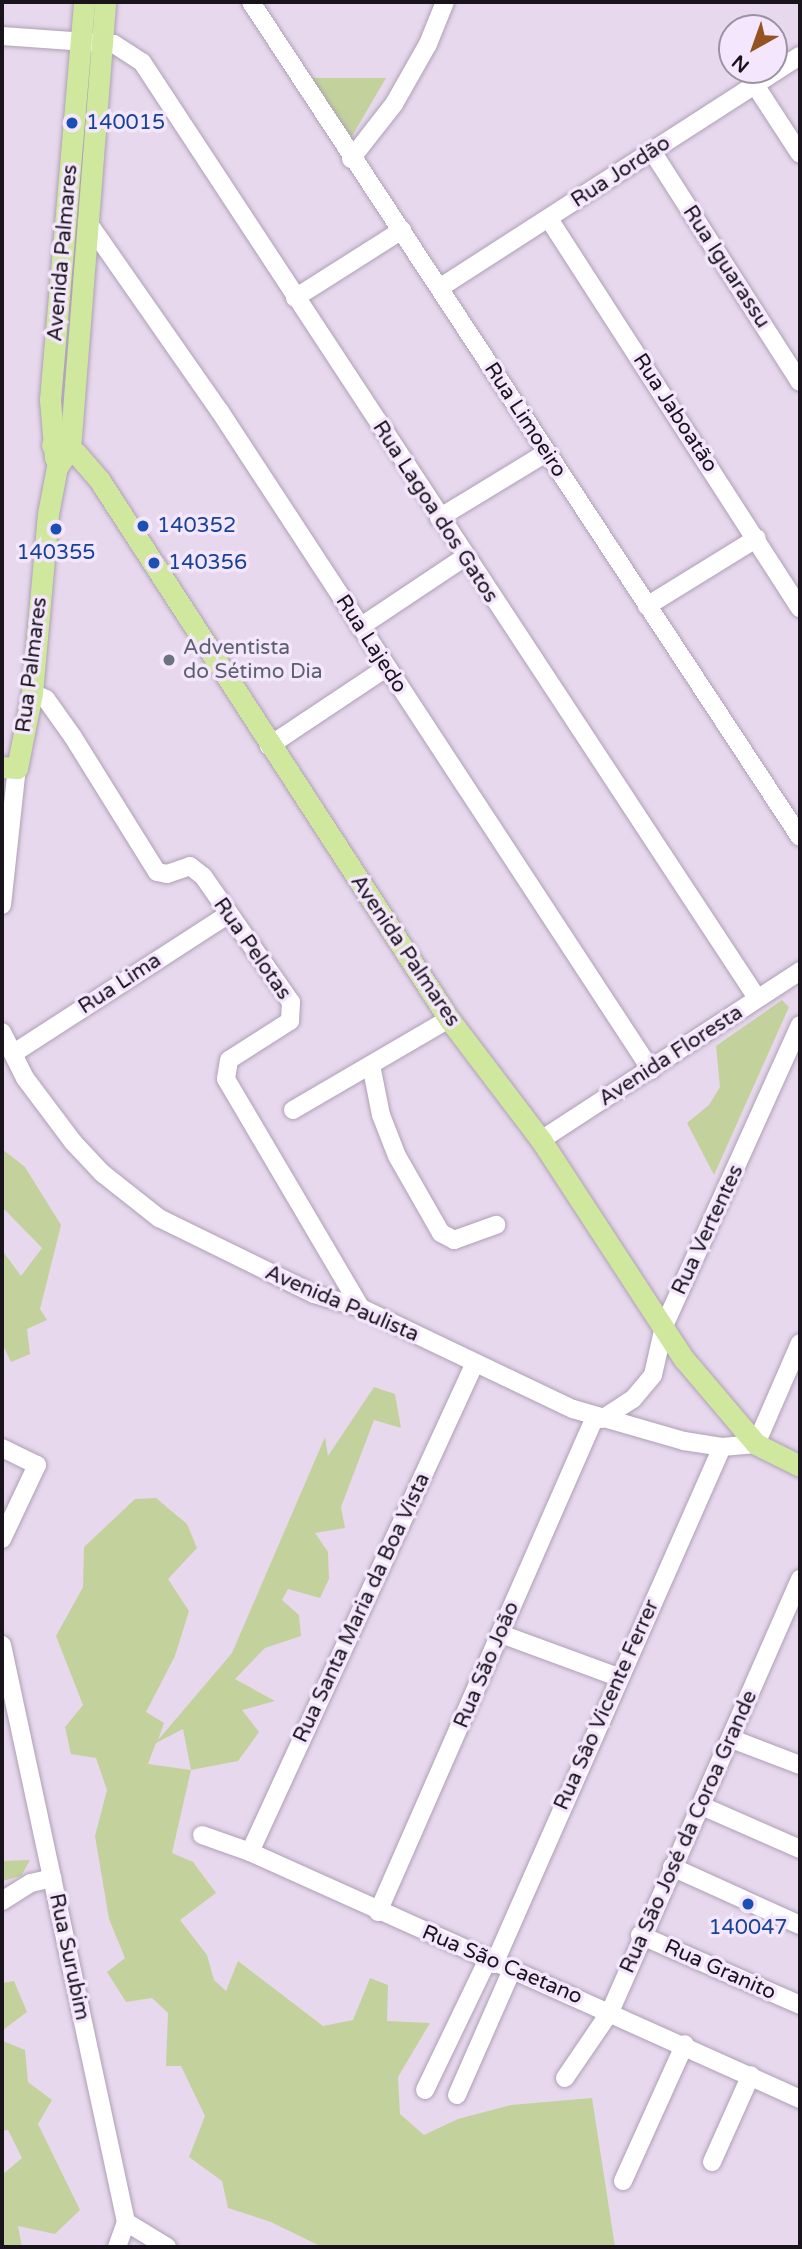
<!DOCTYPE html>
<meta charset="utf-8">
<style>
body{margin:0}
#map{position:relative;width:802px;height:2249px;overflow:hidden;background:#e7d8ee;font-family:"Varela Round",sans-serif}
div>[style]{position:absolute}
.green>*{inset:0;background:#c3d29c}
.roads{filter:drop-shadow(0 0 2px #aea0b5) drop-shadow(0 0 2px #aea0b5)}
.minor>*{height:18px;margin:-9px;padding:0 9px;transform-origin:9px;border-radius:9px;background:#fff}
.major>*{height:21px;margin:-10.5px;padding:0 10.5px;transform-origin:10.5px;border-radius:10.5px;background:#cfe89e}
.dots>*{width:19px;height:19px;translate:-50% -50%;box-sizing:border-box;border:4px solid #f4e6fc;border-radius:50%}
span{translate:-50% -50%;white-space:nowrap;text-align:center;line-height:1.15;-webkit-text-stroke:7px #f4e6fc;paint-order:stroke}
.transit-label{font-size:21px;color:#164399}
.left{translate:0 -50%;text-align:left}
.street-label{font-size:21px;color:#19141c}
.worship-label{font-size:21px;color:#5b616d}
.frame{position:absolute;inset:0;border:4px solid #19141c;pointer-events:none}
.north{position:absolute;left:718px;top:14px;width:70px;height:70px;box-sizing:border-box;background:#f4e6fc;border:2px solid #9c92a2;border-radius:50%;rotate:220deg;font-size:19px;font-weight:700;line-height:28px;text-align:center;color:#19141c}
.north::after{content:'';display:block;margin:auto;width:24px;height:32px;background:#965322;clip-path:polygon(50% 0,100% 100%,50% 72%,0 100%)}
</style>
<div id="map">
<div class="green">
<div style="clip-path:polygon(301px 78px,386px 78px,345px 148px)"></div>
<div style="clip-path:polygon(782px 1000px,789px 1007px,714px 1175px,687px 1123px,709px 1105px,720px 1087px,716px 1046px)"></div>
<div style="clip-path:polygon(2px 1149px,25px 1167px,61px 1225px,40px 1309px,47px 1320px,27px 1329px,30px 1354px,11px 1362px,2px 1343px,2px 1250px,21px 1276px,42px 1248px,2px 1207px)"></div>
<div style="clip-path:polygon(evenodd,374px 1387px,395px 1394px,401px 1428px,374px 1420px,341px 1507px,345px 1528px,315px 1533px,328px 1552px,329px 1579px,320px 1598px,288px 1589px,282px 1600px,299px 1615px,301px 1636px,265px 1648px,235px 1679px,275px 1701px,242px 1710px,259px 1732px,238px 1761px,191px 1770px,172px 1853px,193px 1862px,216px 1893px,180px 1920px,207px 1955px,214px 1980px,226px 1991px,238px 1961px,323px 2026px,353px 2020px,370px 1978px,388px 1985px,387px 2021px,430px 2023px,398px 2077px,400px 2114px,424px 2135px,458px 2119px,511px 2105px,592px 2098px,615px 2247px,322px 2247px,271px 2222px,228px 2208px,222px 2181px,189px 2157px,205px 2116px,181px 2066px,166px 2066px,168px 2013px,152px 1998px,126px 2002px,107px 1972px,125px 1958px,109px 1919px,95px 1836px,107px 1790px,96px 1758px,71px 1754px,65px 1727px,83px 1705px,56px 1636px,83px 1587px,84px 1547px,135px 1499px,156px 1498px,187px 1524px,197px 1548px,168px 1579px,189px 1611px,175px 1656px,146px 1712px,164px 1723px,158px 1740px,232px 1653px,325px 1437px,328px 1456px,374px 1387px,183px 1729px,191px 1770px,148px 1764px,156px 1743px,183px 1729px)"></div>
<div style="clip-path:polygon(30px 1860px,21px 1876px,2px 1881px,2px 1861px)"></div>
<div style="clip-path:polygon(14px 1981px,27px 2012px,3px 2030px,3px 2041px,25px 2050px,28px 2082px,52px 2100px,38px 2124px,80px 2210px,55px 2234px,18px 2226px,22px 2247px,2px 2247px,2px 2175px,22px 2158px,8px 2130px,2px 2131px,2px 1983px)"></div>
</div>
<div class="roads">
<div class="minor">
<div style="left:251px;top:2px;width:999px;rotate:56.68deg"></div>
<div style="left:2px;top:36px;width:112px;rotate:4.1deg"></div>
<div style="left:114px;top:44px;width:33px;rotate:33deg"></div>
<div style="left:142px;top:62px;width:1120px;rotate:56.69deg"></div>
<div style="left:755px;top:85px;width:82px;rotate:56.9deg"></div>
<div style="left:652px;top:151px;width:274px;rotate:57.4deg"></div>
<div style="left:351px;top:159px;width:70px;rotate:-52deg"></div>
<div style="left:394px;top:104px;width:69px;rotate:-60.5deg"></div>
<div style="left:428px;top:44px;width:45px;rotate:-68deg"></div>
<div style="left:549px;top:219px;width:463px;rotate:57.2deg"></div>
<div style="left:87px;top:221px;width:231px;rotate:55.1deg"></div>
<div style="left:219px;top:410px;width:789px;rotate:56.79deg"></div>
<div style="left:441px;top:287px;width:427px;rotate:-32.8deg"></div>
<div style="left:295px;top:298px;width:127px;rotate:-32.4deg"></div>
<div style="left:439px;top:518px;width:125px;rotate:-31.3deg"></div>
<div style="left:647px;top:606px;width:129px;rotate:-31.7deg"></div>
<div style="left:360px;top:627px;width:126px;rotate:-33.7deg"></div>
<div style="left:32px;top:693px;width:15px;rotate:23deg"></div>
<div style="left:46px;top:699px;width:47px;rotate:54.6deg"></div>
<div style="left:73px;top:737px;width:159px;rotate:58.1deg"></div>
<div style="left:157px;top:872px;width:10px;rotate:11deg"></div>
<div style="left:167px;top:874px;width:24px;rotate:-19deg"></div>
<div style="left:190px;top:866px;width:16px;rotate:38deg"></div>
<div style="left:203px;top:876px;width:154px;rotate:55.1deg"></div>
<div style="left:291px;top:1002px;width:19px;rotate:93deg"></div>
<div style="left:290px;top:1021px;width:72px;rotate:147.4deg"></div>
<div style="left:229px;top:1060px;width:19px;rotate:99deg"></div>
<div style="left:226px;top:1079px;width:266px;rotate:59.5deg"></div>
<div style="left:269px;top:746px;width:141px;rotate:-33.7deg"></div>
<div style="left:2px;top:905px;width:138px;rotate:-83.8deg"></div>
<div style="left:2px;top:1032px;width:51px;rotate:63.4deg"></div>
<div style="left:25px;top:1078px;width:80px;rotate:53.1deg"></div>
<div style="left:73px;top:1142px;width:42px;rotate:46.9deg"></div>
<div style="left:102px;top:1173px;width:73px;rotate:38.3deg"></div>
<div style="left:159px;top:1218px;width:173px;rotate:26.1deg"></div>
<div style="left:314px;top:1294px;width:49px;rotate:16.6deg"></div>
<div style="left:361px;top:1308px;width:235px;rotate:25.5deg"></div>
<div style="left:573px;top:1409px;width:116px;rotate:16.1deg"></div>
<div style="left:684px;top:1441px;width:38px;rotate:9deg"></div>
<div style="left:722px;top:1447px;width:34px;rotate:-5deg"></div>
<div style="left:756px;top:1444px;width:110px;rotate:-66.5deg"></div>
<div style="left:14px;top:1053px;width:254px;rotate:-32.9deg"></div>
<div style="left:371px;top:1065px;width:51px;rotate:78.7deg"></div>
<div style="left:381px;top:1115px;width:44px;rotate:68.7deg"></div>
<div style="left:397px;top:1156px;width:89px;rotate:60.3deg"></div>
<div style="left:441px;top:1233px;width:15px;rotate:28deg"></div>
<div style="left:454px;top:1240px;width:45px;rotate:-19.7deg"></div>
<div style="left:293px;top:1110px;width:181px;rotate:-30.3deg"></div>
<div style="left:541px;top:1140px;width:309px;rotate:-33.1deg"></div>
<div style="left:602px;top:1419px;width:37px;rotate:-33deg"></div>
<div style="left:633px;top:1399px;width:31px;rotate:-50deg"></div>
<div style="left:653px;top:1375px;width:50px;rotate:-77.3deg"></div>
<div style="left:664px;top:1326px;width:330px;rotate:-65.7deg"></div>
<div style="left:2px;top:1448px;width:39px;rotate:26deg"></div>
<div style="left:37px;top:1465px;width:82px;rotate:115.3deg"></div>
<div style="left:501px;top:1634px;width:125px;rotate:20.2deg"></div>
<div style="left:2px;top:1645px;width:590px;rotate:77.87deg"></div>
<div style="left:126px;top:2222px;width:48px;rotate:31.4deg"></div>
<div style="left:732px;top:1739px;width:73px;rotate:20.9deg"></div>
<div style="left:702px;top:1806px;width:107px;rotate:23.7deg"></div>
<div style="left:202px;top:1835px;width:51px;rotate:19.5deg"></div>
<div style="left:250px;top:1852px;width:603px;rotate:24.18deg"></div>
<div style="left:250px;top:1852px;width:536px;rotate:-65.3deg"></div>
<div style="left:672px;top:1867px;width:141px;rotate:24.4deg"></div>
<div style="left:2px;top:1901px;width:34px;rotate:-32deg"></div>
<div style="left:31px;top:1883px;width:22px;rotate:-13deg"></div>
<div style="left:378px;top:1912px;width:540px;rotate:-66.33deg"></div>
<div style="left:640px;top:1935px;width:175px;rotate:23.6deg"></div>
<div style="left:494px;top:1964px;width:565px;rotate:-66.2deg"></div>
<div style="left:565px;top:2078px;width:80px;rotate:-55.7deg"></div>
<div style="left:610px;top:2012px;width:473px;rotate:-66.3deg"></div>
<div style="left:425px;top:2090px;width:143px;rotate:-64.3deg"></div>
<div style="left:457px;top:2095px;width:137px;rotate:-66.3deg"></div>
<div style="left:712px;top:2162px;width:95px;rotate:-65.9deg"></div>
<div style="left:623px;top:2181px;width:150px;rotate:-65.7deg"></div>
<div style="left:117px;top:2247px;width:27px;rotate:-70deg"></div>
</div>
<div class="major">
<div style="left:52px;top:445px;width:25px;rotate:18deg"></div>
<div style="left:76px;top:453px;width:37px;rotate:49deg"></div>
<div style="left:100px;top:481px;width:641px;rotate:57.03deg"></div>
<div style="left:449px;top:1019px;width:152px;rotate:52.8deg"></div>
<div style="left:541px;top:1140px;width:262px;rotate:56.9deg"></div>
<div style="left:684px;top:1359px;width:111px;rotate:49.7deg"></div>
<div style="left:756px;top:1444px;width:49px;rotate:26.6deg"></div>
<div style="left:55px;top:458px;width:58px;rotate:-94.9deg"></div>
<div style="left:50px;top:400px;width:399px;rotate:-85.1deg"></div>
<div style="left:2px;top:767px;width:15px;rotate:4deg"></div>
<div style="left:17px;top:768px;width:76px;rotate:-78.7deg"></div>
<div style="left:32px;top:693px;width:180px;rotate:-84.9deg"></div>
<div style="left:48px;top:514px;width:48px;rotate:-79.2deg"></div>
<div style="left:57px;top:467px;width:22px;rotate:-54deg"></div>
<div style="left:70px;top:449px;width:448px;rotate:-85.5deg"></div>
</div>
</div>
<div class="dots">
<div style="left:72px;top:123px;background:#1a4fb4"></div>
<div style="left:143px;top:526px;background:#1a4fb4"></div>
<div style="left:56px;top:529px;background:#1a4fb4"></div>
<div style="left:154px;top:563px;background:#1a4fb4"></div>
<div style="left:169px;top:660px;background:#6b7280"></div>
<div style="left:748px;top:1904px;background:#1a4fb4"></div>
</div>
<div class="transit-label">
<span class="left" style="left:86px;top:123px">140015</span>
<span class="left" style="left:157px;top:526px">140352</span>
<span style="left:56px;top:553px">140355</span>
<span class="left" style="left:168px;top:563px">140356</span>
<span style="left:748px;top:1928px">140047</span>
</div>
<div class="street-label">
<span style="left:621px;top:172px;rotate:-33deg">Rua Jordão</span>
<span style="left:63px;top:253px;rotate:-85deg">Avenida Palmares</span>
<span style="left:726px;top:267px;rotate:57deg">Rua Iguarassu</span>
<span style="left:675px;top:413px;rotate:57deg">Rua Jaboatão</span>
<span style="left:525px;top:420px;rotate:57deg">Rua Limoeiro</span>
<span style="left:435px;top:512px;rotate:57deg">Rua Lagoa dos Gatos</span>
<span style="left:371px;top:644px;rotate:57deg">Rua Lajedo</span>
<span style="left:32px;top:665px;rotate:-83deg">Rua Palmares</span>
<span style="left:252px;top:949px;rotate:55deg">Rua Pelotas</span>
<span style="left:405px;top:951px;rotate:56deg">Avenida Palmares</span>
<span style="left:120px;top:984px;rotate:-33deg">Rua Lima</span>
<span style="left:671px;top:1056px;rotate:-33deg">Avenida Floresta</span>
<span style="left:708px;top:1230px;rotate:-65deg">Rua Vertentes</span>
<span style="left:342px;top:1304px;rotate:23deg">Avenida Paulista</span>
<span style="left:362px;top:1608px;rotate:-65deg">Rua Santa Maria da Boa Vista</span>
<span style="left:487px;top:1665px;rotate:-67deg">Rua São João</span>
<span style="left:607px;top:1705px;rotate:-66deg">Rua Sâo Vicente Ferrer</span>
<span style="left:689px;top:1832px;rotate:-66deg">Rua São José da Coroa Grande</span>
<span style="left:69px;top:1957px;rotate:78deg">Rua Surubim</span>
<span style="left:502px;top:1965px;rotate:23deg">Rua São Caetano</span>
<span style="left:720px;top:1970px;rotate:24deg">Rua Granito</span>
</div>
<div class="worship-label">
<span class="left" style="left:183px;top:660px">Adventista<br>do Sétimo Dia</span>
</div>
<div class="frame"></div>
<div class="north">N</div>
</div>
